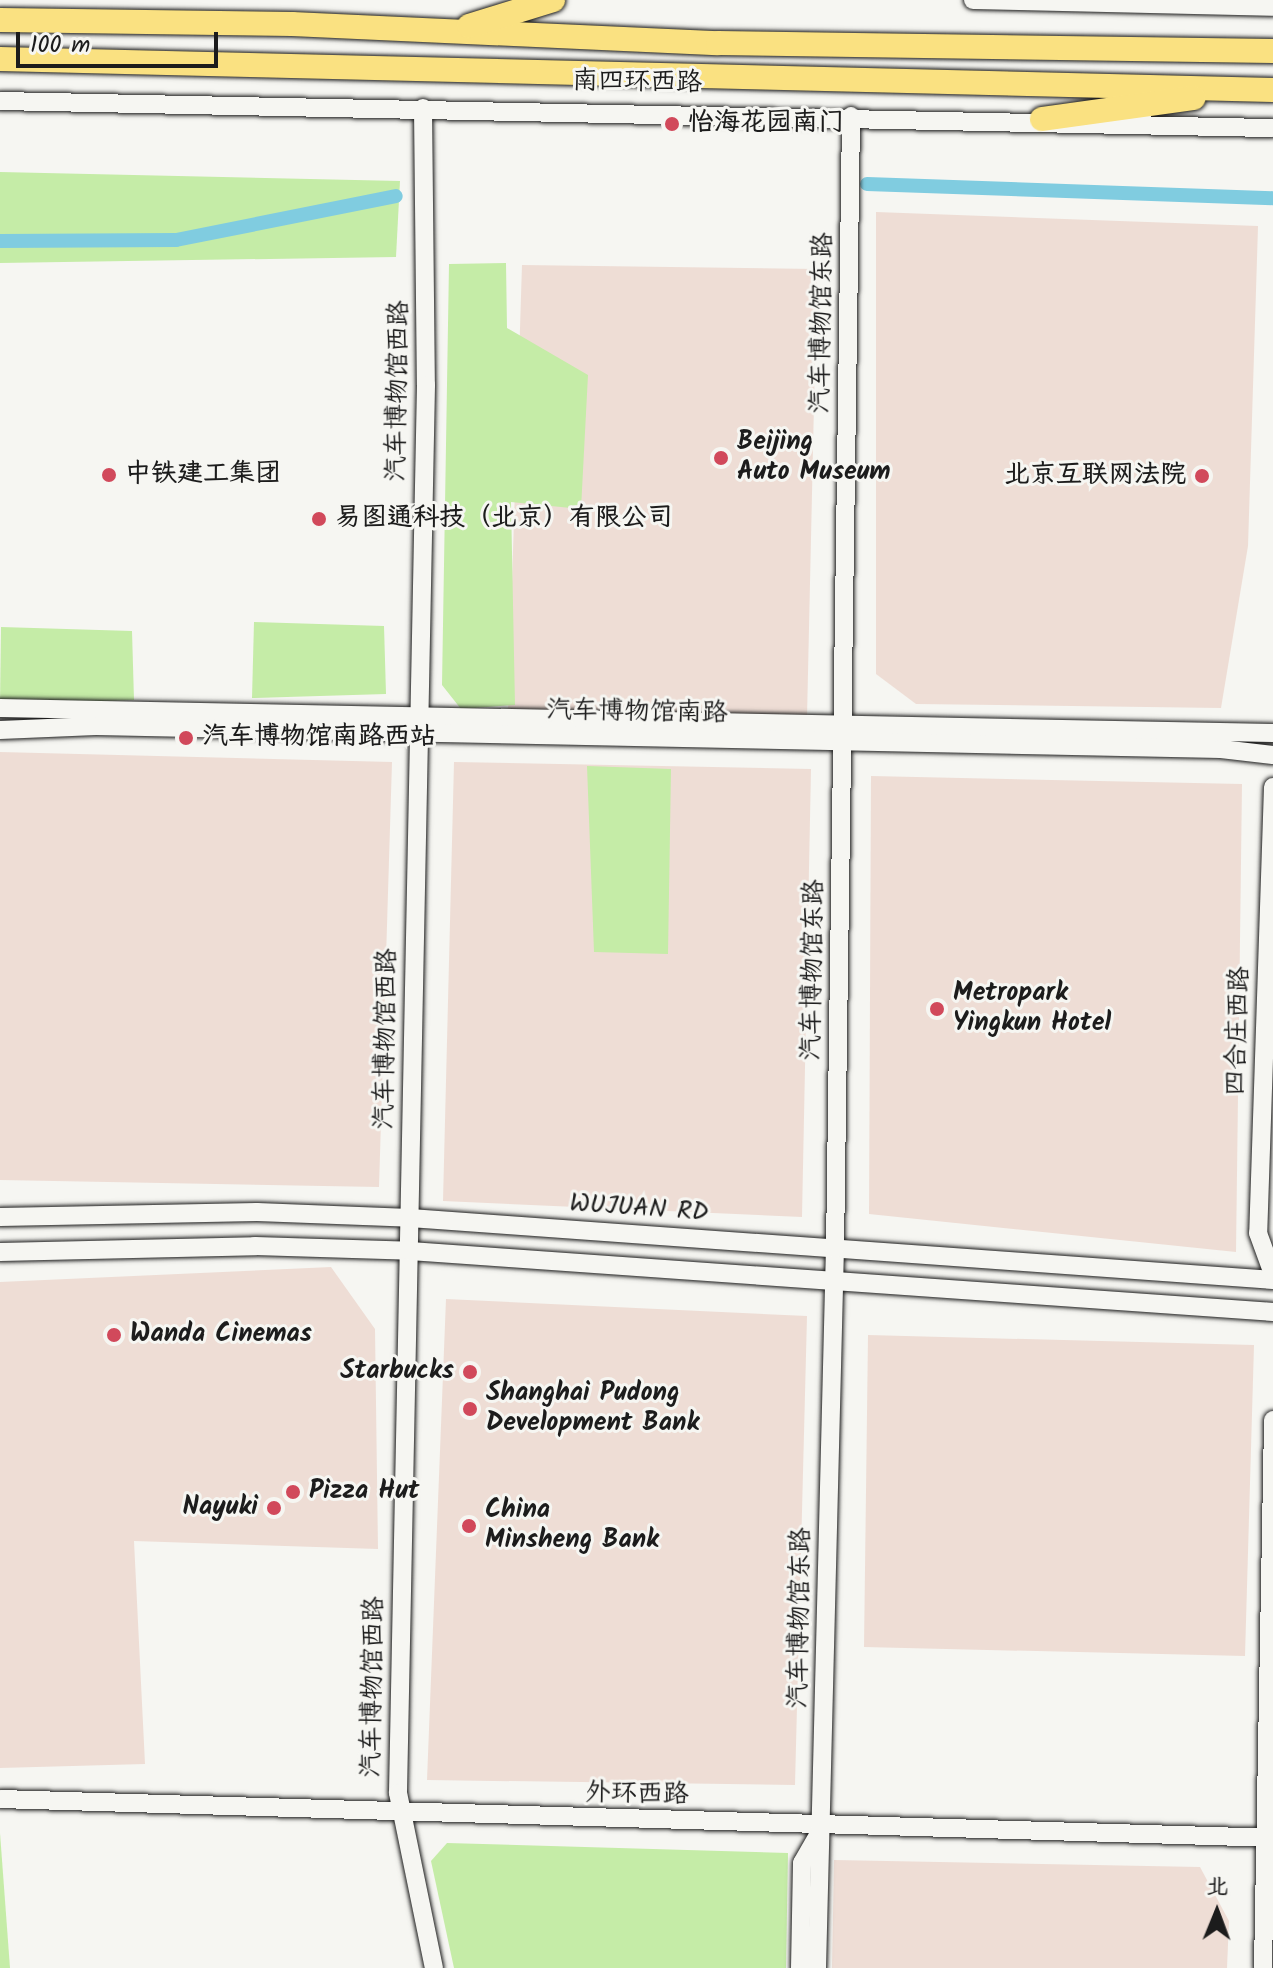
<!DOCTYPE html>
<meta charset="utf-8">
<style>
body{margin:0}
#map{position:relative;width:1273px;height:1968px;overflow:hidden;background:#f6f6f2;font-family:Kalam,"LXGW WenKai TC",sans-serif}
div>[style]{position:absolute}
.built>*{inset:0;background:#eeddd5}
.green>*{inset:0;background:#c5eca7}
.canal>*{height:14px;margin:-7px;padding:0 7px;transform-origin:7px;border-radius:7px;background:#80cce0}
.roads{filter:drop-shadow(0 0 2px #1c1c1c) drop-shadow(0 0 2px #1c1c1c)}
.secondary>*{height:18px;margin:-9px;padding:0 9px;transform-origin:9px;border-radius:9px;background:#f6f6f2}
.highway>*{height:24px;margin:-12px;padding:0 12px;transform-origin:12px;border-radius:12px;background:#fae181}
.dots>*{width:22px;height:22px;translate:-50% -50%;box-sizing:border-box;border:4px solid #f6f6f2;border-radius:50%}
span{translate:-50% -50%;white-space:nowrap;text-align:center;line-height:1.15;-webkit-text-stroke:6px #f6f6f2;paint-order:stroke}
.street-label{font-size:26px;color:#1c1c1c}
.poi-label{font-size:26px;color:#1c1c1c;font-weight:700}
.left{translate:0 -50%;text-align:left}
.right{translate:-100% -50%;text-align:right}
.north{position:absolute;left:1177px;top:1872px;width:80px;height:80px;-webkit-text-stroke:6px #f6f6f2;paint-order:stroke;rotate:1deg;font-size:22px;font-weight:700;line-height:32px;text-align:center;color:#1c1c1c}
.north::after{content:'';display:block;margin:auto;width:28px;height:36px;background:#1c1c1c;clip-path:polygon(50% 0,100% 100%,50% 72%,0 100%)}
.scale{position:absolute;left:16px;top:32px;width:202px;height:36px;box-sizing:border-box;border:4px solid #1c1c1c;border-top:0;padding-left:10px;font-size:24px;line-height:28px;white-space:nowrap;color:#1c1c1c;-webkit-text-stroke:6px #f6f6f2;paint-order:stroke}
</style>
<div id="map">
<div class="built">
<div style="clip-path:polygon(876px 212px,1258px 226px,1248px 546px,1221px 708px,916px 704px,876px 674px)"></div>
<div style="clip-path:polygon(522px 265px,817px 269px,807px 718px,508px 710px)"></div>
<div style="clip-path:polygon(0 752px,392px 762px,379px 1187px,0 1180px)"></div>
<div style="clip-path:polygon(454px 762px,811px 769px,802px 1217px,443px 1201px)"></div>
<div style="clip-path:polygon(871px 776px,1242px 784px,1236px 1252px,869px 1214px)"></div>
<div style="clip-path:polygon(331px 1267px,375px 1329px,378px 1549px,134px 1541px,145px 1764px,0 1768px,0 1282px)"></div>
<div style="clip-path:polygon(446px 1299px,807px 1316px,795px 1785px,427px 1780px)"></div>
<div style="clip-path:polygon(868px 1335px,1254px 1345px,1245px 1656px,864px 1647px)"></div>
<div style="clip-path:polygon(834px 1860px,1200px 1867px,1229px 1921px,1227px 1968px,832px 1968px)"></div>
</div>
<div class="green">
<div style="clip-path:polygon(0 172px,400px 181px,396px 257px,0 263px)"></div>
<div style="clip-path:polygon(506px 263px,507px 328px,588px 375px,581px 509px,511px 502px,515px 705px,461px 709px,442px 685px,449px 264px)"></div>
<div style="clip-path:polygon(254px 622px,384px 626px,386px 694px,252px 698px)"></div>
<div style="clip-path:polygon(1px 627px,132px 631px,134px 700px,0 704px)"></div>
<div style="clip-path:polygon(587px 766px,671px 769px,668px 954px,594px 952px)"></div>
<div style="clip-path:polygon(0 1833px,10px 1968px,0 1968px)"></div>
<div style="clip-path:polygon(447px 1843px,788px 1853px,786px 1968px,454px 1968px,431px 1861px)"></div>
</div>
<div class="canal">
<div style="left:867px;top:184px;width:406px;rotate:2deg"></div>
<div style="left:0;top:241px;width:176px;rotate:-0.3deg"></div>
<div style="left:176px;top:240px;width:224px;rotate:-11.3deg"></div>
</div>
<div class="roads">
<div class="secondary">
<div style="left:973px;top:0;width:300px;rotate:1.3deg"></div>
<div style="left:0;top:101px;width:1273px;rotate:1.22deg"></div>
<div style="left:423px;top:108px;width:277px;rotate:89.4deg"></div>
<div style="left:426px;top:385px;width:1408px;rotate:91.14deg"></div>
<div style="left:398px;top:1793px;width:179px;rotate:78.4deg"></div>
<div style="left:0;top:708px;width:1273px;rotate:1.13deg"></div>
<div style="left:0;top:730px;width:96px;rotate:-2.4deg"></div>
<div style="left:96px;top:726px;width:1125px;rotate:1.17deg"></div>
<div style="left:1221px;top:749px;width:52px;rotate:6.6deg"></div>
<div style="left:1273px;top:787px;width:446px;rotate:91.9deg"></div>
<div style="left:1258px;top:1233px;width:44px;rotate:69.9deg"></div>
<div style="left:0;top:1217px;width:257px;rotate:-1.1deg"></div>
<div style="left:257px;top:1212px;width:153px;rotate:2.2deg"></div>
<div style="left:410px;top:1218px;width:865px;rotate:4.11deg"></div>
<div style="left:0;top:1252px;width:255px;rotate:-1.3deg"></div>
<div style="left:255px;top:1246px;width:155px;rotate:1.8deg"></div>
<div style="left:410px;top:1251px;width:865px;rotate:4.04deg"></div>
<div style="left:0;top:1799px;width:1274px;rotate:1.75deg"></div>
<div style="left:800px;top:1968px;width:105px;rotate:-88.9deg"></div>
<div style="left:802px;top:1863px;width:36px;rotate:-60deg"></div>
<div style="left:817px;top:1968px;width:719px;rotate:-88.57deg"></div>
<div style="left:835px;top:1249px;width:1133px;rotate:-89.19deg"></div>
<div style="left:1263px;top:1968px;width:548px;rotate:-88.95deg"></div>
</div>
<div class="highway">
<div style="left:0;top:20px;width:292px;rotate:0.8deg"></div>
<div style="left:292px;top:24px;width:426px;rotate:2.6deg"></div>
<div style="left:718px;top:43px;width:555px;rotate:0.83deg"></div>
<div style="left:469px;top:26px;width:88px;rotate:-17.2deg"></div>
<div style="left:0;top:59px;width:1273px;rotate:1.39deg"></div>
<div style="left:1042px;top:119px;width:153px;rotate:-7.9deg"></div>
</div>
</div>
<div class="dots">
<div style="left:672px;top:124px;background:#d1495b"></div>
<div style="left:721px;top:458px;background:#d1495b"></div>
<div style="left:109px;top:475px;background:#d1495b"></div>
<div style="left:1202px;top:476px;background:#d1495b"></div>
<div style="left:319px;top:519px;background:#d1495b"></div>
<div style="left:186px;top:738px;background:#d1495b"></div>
<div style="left:937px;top:1009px;background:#d1495b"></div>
<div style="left:114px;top:1335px;background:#d1495b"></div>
<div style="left:470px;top:1372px;background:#d1495b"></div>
<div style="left:470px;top:1409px;background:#d1495b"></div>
<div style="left:293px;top:1492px;background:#d1495b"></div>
<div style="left:274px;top:1508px;background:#d1495b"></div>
<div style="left:469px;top:1526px;background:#d1495b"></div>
</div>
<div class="street-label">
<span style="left:637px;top:83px;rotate:1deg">南四环西路</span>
<span style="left:823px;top:323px;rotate:-89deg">汽车博物馆东路</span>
<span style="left:399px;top:391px;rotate:-89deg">汽车博物馆西路</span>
<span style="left:637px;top:713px;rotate:1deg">汽车博物馆南路</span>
<span style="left:814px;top:970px;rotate:-89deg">汽车博物馆东路</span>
<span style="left:1239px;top:1031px;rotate:-88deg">四合庄西路</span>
<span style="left:387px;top:1039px;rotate:-89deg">汽车博物馆西路</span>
<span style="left:639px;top:1209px;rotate:4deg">WUJUAN RD</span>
<span style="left:801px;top:1618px;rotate:-89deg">汽车博物馆东路</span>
<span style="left:374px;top:1687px;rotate:-89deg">汽车博物馆西路</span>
<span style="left:637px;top:1795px;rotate:1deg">外环西路</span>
</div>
<div class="poi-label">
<span class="left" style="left:688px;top:124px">怡海花园南门</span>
<span class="left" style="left:737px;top:458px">Beijing<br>Auto Museum</span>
<span class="left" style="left:125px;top:475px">中铁建工集团</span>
<span class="right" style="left:1186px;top:476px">北京互联网法院</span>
<span class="left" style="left:335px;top:519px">易图通科技（北京）有限公司</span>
<span class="left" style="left:202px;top:738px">汽车博物馆南路西站</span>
<span class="left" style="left:953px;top:1009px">Metropark<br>Yingkun Hotel</span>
<span class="left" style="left:130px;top:1335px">Wanda Cinemas</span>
<span class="right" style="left:454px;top:1372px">Starbucks</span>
<span class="left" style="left:486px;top:1409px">Shanghai Pudong<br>Development Bank</span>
<span class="left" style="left:309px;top:1492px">Pizza Hut</span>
<span class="right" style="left:258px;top:1508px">Nayuki</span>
<span class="left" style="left:485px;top:1526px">China<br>Minsheng Bank</span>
</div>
<div class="north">北</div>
<div class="scale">100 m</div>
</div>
